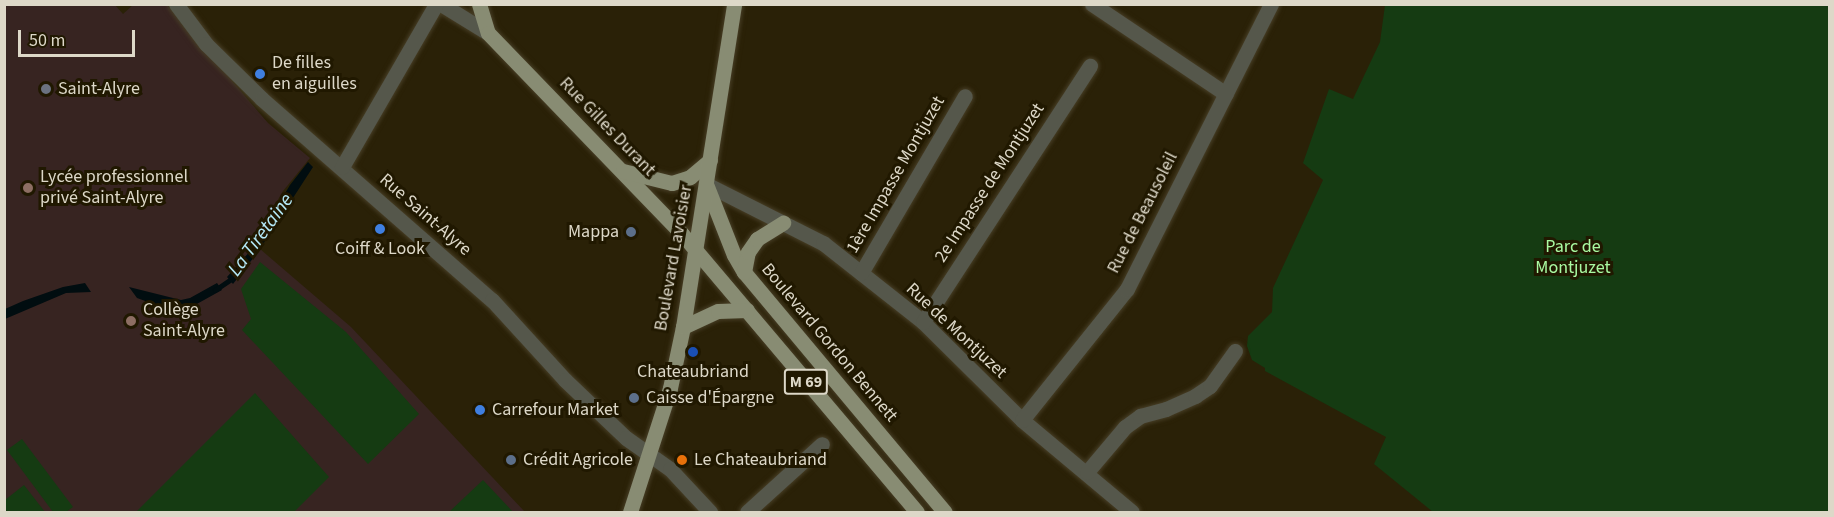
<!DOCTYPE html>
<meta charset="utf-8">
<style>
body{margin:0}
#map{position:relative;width:1834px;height:517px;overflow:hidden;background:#2a2107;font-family:"Source Sans 3",sans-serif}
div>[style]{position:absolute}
.education>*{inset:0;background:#372421}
.green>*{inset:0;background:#153b12}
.water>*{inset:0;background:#010d10}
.stream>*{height:4.5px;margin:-2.25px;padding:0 2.25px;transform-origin:2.25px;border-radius:2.25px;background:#010d10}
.roads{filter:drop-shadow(0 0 2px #473e26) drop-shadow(0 0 2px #473e26)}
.minor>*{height:15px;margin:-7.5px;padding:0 7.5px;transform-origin:7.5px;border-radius:7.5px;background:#55574b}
.primary>*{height:15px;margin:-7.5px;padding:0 7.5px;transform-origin:7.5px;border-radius:7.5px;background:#888c73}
.dots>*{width:16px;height:16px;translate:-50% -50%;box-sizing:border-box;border:3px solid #201800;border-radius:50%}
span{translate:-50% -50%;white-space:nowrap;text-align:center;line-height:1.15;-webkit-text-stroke:6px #201800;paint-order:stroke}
.shield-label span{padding:2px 4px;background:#201800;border:2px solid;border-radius:4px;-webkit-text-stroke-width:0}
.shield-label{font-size:16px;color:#ddd8c8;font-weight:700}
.poi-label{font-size:18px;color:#ddd8c8}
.left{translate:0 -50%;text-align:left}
.right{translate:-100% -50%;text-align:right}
.street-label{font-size:18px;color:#ddd8c8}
.park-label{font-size:18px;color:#a9faa1}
.water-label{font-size:20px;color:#b5eaf8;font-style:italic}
.frame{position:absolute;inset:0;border:6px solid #ddd8c8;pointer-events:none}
.scale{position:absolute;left:18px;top:30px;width:117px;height:27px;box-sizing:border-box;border:3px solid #ddd8c8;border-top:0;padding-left:8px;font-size:18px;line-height:21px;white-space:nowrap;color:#ddd8c8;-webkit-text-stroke:4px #201800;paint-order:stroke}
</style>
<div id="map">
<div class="education">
<div style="clip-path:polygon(4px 5px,115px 5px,123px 14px,133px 5px,167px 5px,268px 123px,310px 158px,283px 191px,253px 243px,351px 327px,525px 512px,5px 512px)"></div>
</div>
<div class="green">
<div style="clip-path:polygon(1385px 5px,1829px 5px,1829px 512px,1433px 512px,1374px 464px,1386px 437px,1265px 371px,1265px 368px,1252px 360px,1247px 346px,1248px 336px,1272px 312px,1273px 288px,1323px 180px,1303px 163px,1329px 89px,1353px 99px,1380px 42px)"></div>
<div style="clip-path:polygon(260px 262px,346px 332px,419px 414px,368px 464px,242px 330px,251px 319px,241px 289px)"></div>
<div style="clip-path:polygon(255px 393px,329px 477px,294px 512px,136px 512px)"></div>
<div style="clip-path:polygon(22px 439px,73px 507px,66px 512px,53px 512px,7px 450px)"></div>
<div style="clip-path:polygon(483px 480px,513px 512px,449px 512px)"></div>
<div style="clip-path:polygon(24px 485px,45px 512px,5px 512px,5px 500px)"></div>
</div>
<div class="water">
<div style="clip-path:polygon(308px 162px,313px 167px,258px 252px,233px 284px,227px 277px,252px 249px,290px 185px)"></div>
<div style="clip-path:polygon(85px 283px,91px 292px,66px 293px,5px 319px,5px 309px,23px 301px,63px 287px)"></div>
<div style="clip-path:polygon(217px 283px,222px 290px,195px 305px,173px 311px,137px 298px,129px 287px,181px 300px,190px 298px)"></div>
</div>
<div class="stream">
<div style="left:215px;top:290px;width:22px;rotate:-34deg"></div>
</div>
<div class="roads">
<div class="minor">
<div style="left:176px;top:4px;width:50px;rotate:53.1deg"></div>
<div style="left:206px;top:44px;width:78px;rotate:44.5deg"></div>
<div style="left:262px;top:99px;width:305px;rotate:41.2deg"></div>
<div style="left:492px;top:300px;width:108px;rotate:47.6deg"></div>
<div style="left:565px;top:380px;width:84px;rotate:43.6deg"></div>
<div style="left:626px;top:438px;width:54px;rotate:35.2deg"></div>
<div style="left:670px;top:469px;width:59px;rotate:47.1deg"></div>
<div style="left:441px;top:4px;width:55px;rotate:31.7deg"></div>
<div style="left:1092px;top:4px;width:161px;rotate:33.9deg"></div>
<div style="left:342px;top:167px;width:188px;rotate:-60deg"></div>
<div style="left:706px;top:184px;width:131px;rotate:26.8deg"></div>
<div style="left:823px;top:243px;width:127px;rotate:38.3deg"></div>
<div style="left:923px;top:322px;width:139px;rotate:44.7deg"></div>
<div style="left:1022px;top:420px;width:143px;rotate:39.9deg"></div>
<div style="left:861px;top:273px;width:205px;rotate:-59.6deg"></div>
<div style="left:923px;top:322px;width:306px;rotate:-56.9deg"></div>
<div style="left:1022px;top:420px;width:168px;rotate:-51.3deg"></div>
<div style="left:1127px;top:289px;width:319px;rotate:-63.2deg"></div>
<div style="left:1087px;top:472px;width:59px;rotate:-49.8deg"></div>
<div style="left:1125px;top:427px;width:19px;rotate:-36deg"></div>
<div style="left:1140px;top:416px;width:27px;rotate:-15deg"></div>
<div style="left:1166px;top:409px;width:32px;rotate:-24deg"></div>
<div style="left:1195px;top:396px;width:18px;rotate:-34deg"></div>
<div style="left:1210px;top:386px;width:43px;rotate:-54.5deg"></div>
<div style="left:747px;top:512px;width:101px;rotate:-42.2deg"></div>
</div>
<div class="primary">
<div style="left:479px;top:4px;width:30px;rotate:73deg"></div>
<div style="left:488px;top:33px;width:279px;rotate:46deg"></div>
<div style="left:682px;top:234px;width:364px;rotate:49.8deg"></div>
<div style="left:623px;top:171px;width:50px;rotate:13.8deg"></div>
<div style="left:672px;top:183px;width:19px;rotate:-18deg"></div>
<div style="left:690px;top:177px;width:26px;rotate:-40deg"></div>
<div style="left:706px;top:184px;width:76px;rotate:68.5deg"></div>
<div style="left:734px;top:255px;width:20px;rotate:60deg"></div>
<div style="left:744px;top:272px;width:313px;rotate:50.1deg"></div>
<div style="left:744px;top:272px;width:20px;rotate:-79deg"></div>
<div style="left:748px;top:252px;width:16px;rotate:-55deg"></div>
<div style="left:757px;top:239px;width:31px;rotate:-32deg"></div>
<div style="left:683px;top:327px;width:38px;rotate:-25deg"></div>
<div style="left:718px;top:311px;width:29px;rotate:-2deg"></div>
<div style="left:630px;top:512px;width:130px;rotate:-72.1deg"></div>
<div style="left:670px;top:388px;width:62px;rotate:-78deg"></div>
<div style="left:683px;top:327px;width:327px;rotate:-81deg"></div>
</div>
</div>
<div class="dots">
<div style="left:260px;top:74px;background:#3f7fe0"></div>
<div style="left:46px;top:89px;background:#6b7280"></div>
<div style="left:28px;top:188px;background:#8d6e63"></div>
<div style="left:380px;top:229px;background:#3f7fe0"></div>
<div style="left:631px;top:232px;background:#5c6f8a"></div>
<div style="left:131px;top:321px;background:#8d6e63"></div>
<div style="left:693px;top:352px;background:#1a4fb4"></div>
<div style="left:634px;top:398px;background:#5c6f8a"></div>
<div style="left:480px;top:410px;background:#3f7fe0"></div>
<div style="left:511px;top:460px;background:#5c6f8a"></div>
<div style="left:682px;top:460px;background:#e8710a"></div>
</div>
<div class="shield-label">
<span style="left:806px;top:382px">M 69</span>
</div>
<div class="poi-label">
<span class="left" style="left:272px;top:74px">De filles<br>en aiguilles</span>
<span class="left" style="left:58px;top:89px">Saint-Alyre</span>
<span class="left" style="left:40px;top:188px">Lycée professionnel<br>privé Saint-Alyre</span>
<span class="right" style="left:619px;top:232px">Mappa</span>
<span style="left:380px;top:249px">Coiff &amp; Look</span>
<span class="left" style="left:143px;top:321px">Collège<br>Saint-Alyre</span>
<span style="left:693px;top:372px">Chateaubriand</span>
<span class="left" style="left:646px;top:398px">Caisse d'Épargne</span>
<span class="left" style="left:492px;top:410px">Carrefour Market</span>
<span class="left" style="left:523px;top:460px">Crédit Agricole</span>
<span class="left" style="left:694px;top:460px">Le Chateaubriand</span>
</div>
<div class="street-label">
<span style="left:607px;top:127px;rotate:46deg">Rue Gilles Durant</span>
<span style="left:896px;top:175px;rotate:-60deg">1ère Impasse Montjuzet</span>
<span style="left:990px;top:183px;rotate:-57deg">2e Impasse de Montjuzet</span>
<span style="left:1143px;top:213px;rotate:-63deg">Rue de Beausoleil</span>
<span style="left:425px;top:215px;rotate:41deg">Rue Saint-Alyre</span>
<span style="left:674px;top:258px;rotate:-80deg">Boulevard Lavoisier</span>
<span style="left:956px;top:331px;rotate:43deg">Rue de Montjuzet</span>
<span style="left:829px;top:343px;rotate:50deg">Boulevard Gordon Bennett</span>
</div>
<div class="park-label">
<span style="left:1573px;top:258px">Parc de<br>Montjuzet</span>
</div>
<div class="water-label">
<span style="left:261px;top:235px;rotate:-54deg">La Tiretaine</span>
</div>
<div class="frame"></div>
<div class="scale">50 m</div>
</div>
